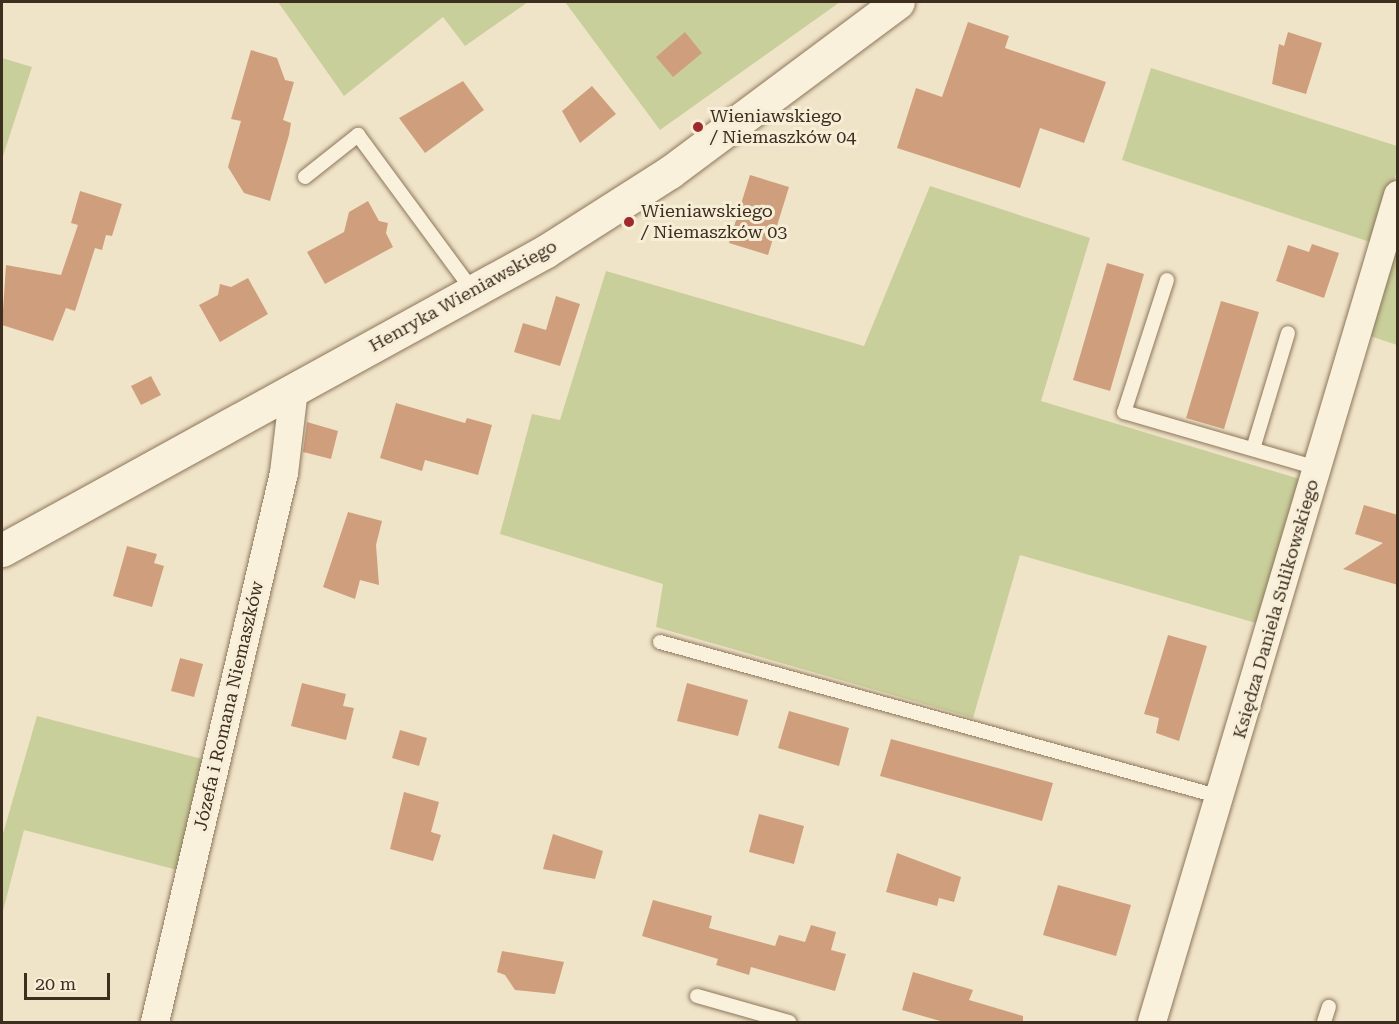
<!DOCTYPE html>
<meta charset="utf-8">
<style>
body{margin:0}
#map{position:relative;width:1399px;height:1024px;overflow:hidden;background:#f0e4c8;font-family:"Roboto Serif",serif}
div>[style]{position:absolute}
.green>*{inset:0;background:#c9cf9b}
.building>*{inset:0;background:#cf9f7d}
.roads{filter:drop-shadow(0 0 2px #8d765c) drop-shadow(0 0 2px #8d765c)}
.service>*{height:14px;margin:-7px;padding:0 7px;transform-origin:7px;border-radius:7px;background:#faf1dc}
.minor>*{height:28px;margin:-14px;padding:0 14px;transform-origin:14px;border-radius:14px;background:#faf1dc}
.tertiary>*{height:33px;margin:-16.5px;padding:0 16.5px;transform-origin:16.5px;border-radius:16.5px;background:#faf1dc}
.dots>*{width:16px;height:16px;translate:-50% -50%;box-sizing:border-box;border:3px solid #f7eed8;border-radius:50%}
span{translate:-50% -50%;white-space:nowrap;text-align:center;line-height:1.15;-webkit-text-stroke:6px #f7eed8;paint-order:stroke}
.poi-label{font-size:18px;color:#3d2e20}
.left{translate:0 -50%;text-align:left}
.street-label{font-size:18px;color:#3d2e20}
.frame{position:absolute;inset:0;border:3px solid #3d2e20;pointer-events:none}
.scale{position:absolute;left:24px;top:973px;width:86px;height:27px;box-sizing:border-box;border:3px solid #3d2e20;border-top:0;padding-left:8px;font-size:18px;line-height:21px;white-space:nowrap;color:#3d2e20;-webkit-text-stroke:4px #f7eed8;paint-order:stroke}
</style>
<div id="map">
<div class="green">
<div style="clip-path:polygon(278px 2px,528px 2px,465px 46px,443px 17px,344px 96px)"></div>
<div style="clip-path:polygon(565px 2px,840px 2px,660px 130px)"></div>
<div style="clip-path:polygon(2px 58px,32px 67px,2px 159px)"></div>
<div style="clip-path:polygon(1151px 68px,1397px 146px,1397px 170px,1376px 244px,1122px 160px)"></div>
<div style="clip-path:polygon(930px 186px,1090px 238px,1041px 401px,1303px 480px,1263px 625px,1020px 555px,973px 718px,656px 627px,663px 584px,500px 534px,532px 414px,560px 420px,606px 271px,864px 346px)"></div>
<div style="clip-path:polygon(1397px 242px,1397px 345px,1370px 336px)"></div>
<div style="clip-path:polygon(37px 716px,206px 760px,181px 871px,24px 830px,2px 915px,2px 837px)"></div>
</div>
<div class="building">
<div style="clip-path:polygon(968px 22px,1009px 36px,1005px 48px,1106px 82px,1084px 143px,1040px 128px,1020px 188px,897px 148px,916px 88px,942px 97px)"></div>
<div style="clip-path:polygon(685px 32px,702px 53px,673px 77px,656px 57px)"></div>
<div style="clip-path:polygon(1288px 32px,1322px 43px,1306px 94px,1272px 84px,1279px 44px,1284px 46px)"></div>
<div style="clip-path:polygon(251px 50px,277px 58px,285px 80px,294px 82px,283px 120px,291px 123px,289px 135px,270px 201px,244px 193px,228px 167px,241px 121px,231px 119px)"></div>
<div style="clip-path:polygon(463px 81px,484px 110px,425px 153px,399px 118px)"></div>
<div style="clip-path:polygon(592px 86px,616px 114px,580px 143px,562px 111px)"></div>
<div style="clip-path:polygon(750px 175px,789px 187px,768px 255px,729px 243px)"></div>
<div style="clip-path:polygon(80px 191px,122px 204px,112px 236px,106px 235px,102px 250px,95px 248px,75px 311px,66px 308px,53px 341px,2px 325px,6px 265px,61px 275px,78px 225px,71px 223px)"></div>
<div style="clip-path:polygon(368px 201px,379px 221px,388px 223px,386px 233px,393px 247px,325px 284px,307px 252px,344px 232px,349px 212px)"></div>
<div style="clip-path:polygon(1312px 244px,1339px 253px,1324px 298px,1276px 281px,1288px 245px,1309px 252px)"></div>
<div style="clip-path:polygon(1107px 263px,1144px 274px,1110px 391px,1073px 380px)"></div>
<div style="clip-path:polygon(248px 278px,268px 314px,220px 342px,199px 305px,218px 295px,220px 284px,231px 287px)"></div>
<div style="clip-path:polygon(556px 296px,580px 304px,560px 366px,514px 352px,523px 323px,546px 330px)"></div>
<div style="clip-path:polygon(1221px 301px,1259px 312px,1224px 429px,1186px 418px)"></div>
<div style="clip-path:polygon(151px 376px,161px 395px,141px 405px,131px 386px)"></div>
<div style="clip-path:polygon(396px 403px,465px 423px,467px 418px,492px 425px,478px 475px,425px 460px,422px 471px,380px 458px)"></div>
<div style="clip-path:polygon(307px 422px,338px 431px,331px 459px,303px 452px)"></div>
<div style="clip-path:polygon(1364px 505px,1398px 515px,1398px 585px,1343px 569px,1383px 543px,1355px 534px)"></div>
<div style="clip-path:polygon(348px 512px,382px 521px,376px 545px,379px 585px,360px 580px,355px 599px,323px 587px)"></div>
<div style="clip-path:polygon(127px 546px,157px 554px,154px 563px,164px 566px,152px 607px,113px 596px)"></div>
<div style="clip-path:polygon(1168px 635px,1207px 646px,1179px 741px,1156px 733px,1159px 718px,1144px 714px)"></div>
<div style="clip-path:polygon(180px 658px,203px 664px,194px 697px,171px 691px)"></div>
<div style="clip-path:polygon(302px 683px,346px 694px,343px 706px,354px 708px,346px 740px,291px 726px)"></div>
<div style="clip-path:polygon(687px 683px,748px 700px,738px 736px,677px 721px)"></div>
<div style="clip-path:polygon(789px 711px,849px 728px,839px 766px,778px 748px)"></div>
<div style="clip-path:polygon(400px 730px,427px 738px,419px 766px,392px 758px)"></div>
<div style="clip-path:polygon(891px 739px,1053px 783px,1042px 821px,880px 776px)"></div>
<div style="clip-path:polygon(404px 792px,439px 802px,431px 832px,441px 835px,433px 861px,390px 849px)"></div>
<div style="clip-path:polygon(759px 814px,804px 826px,794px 864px,749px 852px)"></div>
<div style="clip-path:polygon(553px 834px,603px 851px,595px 879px,543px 869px)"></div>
<div style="clip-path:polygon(897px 853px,961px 877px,954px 902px,939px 898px,937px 906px,886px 892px)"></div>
<div style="clip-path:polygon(1058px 885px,1131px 905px,1116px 956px,1043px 935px)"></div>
<div style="clip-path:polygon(653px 900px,712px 916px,709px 928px,775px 946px,779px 935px,805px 942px,811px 925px,836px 932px,831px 950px,846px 954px,835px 991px,751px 967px,749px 975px,733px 970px,716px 965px,718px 959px,642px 936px)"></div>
<div style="clip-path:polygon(502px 951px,564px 962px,555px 994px,515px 990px,505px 975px,497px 972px)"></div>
<div style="clip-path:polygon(913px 972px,973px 990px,969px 1000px,1023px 1016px,1023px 1023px,947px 1023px,902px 1010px)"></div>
</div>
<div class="roads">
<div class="service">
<div style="left:305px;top:177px;width:68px;rotate:-38.4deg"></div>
<div style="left:358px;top:135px;width:194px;rotate:53.6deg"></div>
<div style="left:1167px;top:280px;width:139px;rotate:108deg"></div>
<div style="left:1124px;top:412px;width:201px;rotate:16.2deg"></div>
<div style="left:1253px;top:449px;width:121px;rotate:-73.2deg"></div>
<div style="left:660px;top:642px;width:582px;rotate:15.45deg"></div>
<div style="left:697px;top:996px;width:96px;rotate:15.8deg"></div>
<div style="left:1324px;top:1022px;width:16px;rotate:-72deg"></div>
</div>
<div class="minor">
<div style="left:155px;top:1022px;width:564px;rotate:-76.78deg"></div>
<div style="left:284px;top:473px;width:85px;rotate:-83.2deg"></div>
<div style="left:1152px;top:1022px;width:863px;rotate:-73.43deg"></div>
</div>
<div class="tertiary">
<div style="left:2px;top:550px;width:621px;rotate:-28.79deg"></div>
<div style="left:546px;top:251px;width:147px;rotate:-32.5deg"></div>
<div style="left:670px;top:172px;width:284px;rotate:-36.7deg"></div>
</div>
</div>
<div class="dots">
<div style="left:698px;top:127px;background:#9e2a2b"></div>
<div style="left:629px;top:222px;background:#9e2a2b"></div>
</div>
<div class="poi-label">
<span class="left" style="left:710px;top:127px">Wieniawskiego<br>/ Niemaszków 04</span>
<span class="left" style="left:641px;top:222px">Wieniawskiego<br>/ Niemaszków 03</span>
</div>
<div class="street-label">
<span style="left:463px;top:296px;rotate:-29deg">Henryka Wieniawskiego</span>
<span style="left:1276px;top:609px;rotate:-74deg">Księdza Daniela Sulikowskiego</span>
<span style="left:229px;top:706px;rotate:-77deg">Józefa i Romana Niemaszków</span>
</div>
<div class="frame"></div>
<div class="scale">20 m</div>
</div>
